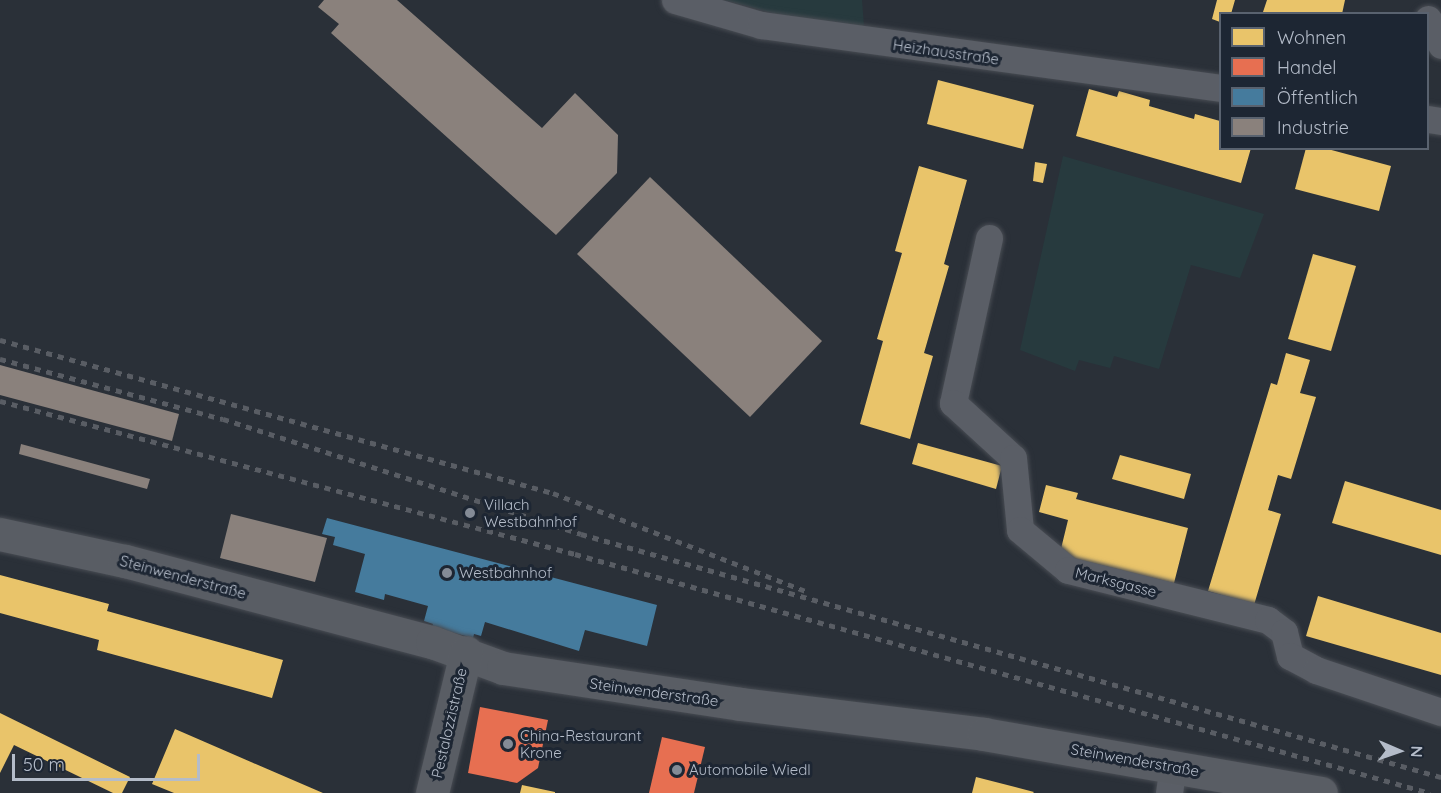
<!DOCTYPE html>
<meta charset="utf-8">
<style>
body{margin:0}
#map{position:relative;width:1441px;height:793px;overflow:hidden;background:#2a3038;font-family:Quicksand,sans-serif}
div>[style]{position:absolute}
.green>*{inset:0;background:#273a3e}
.homes>*{inset:0;background:#e9c46a}
.shops>*{inset:0;background:#e76f51}
.public>*{inset:0;background:#457b9d}
.industry>*{inset:0;background:#8a817c}
.roads{filter:drop-shadow(0 0 2px #484c53) drop-shadow(0 0 2px #484c53)}
.street>*{height:27px;margin:-13.5px;padding:0 13.5px;transform-origin:13.5px;border-radius:13.5px;background:#5a5e66}
.secondary>*{height:33px;margin:-16.5px;padding:0 16.5px;transform-origin:16.5px;border-radius:16.5px;background:#595d64}
.rail>*{height:4.5px;margin-top:-2.25px;transform-origin:0;background:repeating-linear-gradient(90deg,#595d64 0 6px,transparent 0 12px)}
.dots>*{width:16px;height:16px;translate:-50% -50%;box-sizing:border-box;border:3px solid #1d2633;border-radius:50%}
span{translate:-50% -50%;white-space:nowrap;text-align:center;line-height:1.15;-webkit-text-stroke:6px #1d2633;paint-order:stroke}
.street-label{font-size:15px;color:#b4bcc9}
.poi-label{font-size:15px;color:#b4bcc9}
.left{translate:0 -50%;text-align:left}
.legend{position:absolute;left:1219px;top:12px;width:210px;height:138px;box-sizing:border-box;background:#1d2633;border:2px solid #59626f;margin:0;padding:8px 10px;list-style:none;font-size:18px;color:#b4bcc9}
.legend li{display:flex;align-items:center;gap:12px;height:30px}
.legend b{width:30px;border:2px solid #59626f}
.north{position:absolute;left:1369px;top:721px;width:60px;height:60px;-webkit-text-stroke:4px #1d2633;paint-order:stroke;rotate:92deg;font-size:16px;font-weight:700;line-height:24px;text-align:center;color:#b4bcc9}
.north::after{content:'';display:block;margin:auto;width:21px;height:27px;background:#b4bcc9;clip-path:polygon(50% 0,100% 100%,50% 72%,0 100%)}
.scale{position:absolute;left:12px;top:754px;width:188px;height:27px;box-sizing:border-box;border:3px solid #b4bcc9;border-top:0;padding-left:8px;font-size:18px;line-height:21px;white-space:nowrap;color:#b4bcc9;-webkit-text-stroke:4px #1d2633;paint-order:stroke}
</style>
<div id="map">
<div class="green">
<div style="clip-path:polygon(725px 0,862px 0,865px 39px)"></div>
<div style="clip-path:polygon(1063px 156px,1264px 214px,1240px 278px,1191px 265px,1159px 369px,1114px 356px,1110px 368px,1079px 360px,1075px 371px,1020px 350px)"></div>
</div>
<div class="homes">
<div style="clip-path:polygon(1217px 0,1235px 0,1231px 14px,1220px 14px,1220px 22px,1212px 19px)"></div>
<div style="clip-path:polygon(1267px 0,1345px 0,1342px 14px,1268px 14px,1263px 12px)"></div>
<div style="clip-path:polygon(938px 80px,1034px 105px,1023px 149px,927px 124px)"></div>
<div style="clip-path:polygon(1089px 89px,1117px 97px,1119px 91px,1150px 100px,1149px 106px,1194px 119px,1195px 114px,1220px 121px,1220px 148px,1251px 148px,1241px 183px,1076px 136px)"></div>
<div style="clip-path:polygon(1306px 148px,1324px 148px,1391px 166px,1379px 211px,1295px 189px)"></div>
<div style="clip-path:polygon(1035px 162px,1047px 164px,1043px 183px,1033px 181px)"></div>
<div style="clip-path:polygon(919px 166px,967px 180px,944px 264px,949px 266px,924px 353px,933px 356px,910px 439px,860px 424px,883px 341px,877px 339px,902px 253px,895px 251px)"></div>
<div style="clip-path:polygon(1313px 254px,1356px 266px,1331px 351px,1288px 339px)"></div>
<div style="clip-path:polygon(1286px 353px,1310px 360px,1300px 393px,1316px 397px,1291px 479px,1278px 475px,1268px 510px,1281px 514px,1254px 605px,1208px 591px,1271px 383px,1277px 385px)"></div>
<div style="clip-path:polygon(918px 443px,1002px 466px,996px 489px,912px 464px)"></div>
<div style="clip-path:polygon(1120px 455px,1191px 474px,1184px 499px,1112px 479px)"></div>
<div style="clip-path:polygon(1345px 481px,1441px 510px,1441px 555px,1332px 523px)"></div>
<div style="clip-path:polygon(1046px 485px,1078px 493px,1076px 499px,1188px 528px,1173px 587px,1059px 557px,1068px 520px,1039px 512px)"></div>
<div style="clip-path:polygon(0 575px,109px 604px,107px 611px,283px 660px,272px 698px,97px 650px,99px 640px,0 613px)"></div>
<div style="clip-path:polygon(1318px 596px,1441px 633px,1441px 675px,1306px 636px)"></div>
<div style="clip-path:polygon(0 713px,130px 777px,122px 793px,113px 793px,14px 745px,0 773px)"></div>
<div style="clip-path:polygon(175px 729px,251px 762px,323px 793px,174px 793px,152px 784px)"></div>
<div style="clip-path:polygon(976px 777px,1034px 792px,1033px 793px,972px 793px)"></div>
<div style="clip-path:polygon(522px 785px,555px 792px,555px 793px,520px 793px)"></div>
</div>
<div class="shops">
<div style="clip-path:polygon(480px 707px,548px 720px,538px 768px,517px 783px,468px 773px)"></div>
<div style="clip-path:polygon(662px 737px,705px 747px,694px 793px,649px 793px)"></div>
</div>
<div class="public">
<div style="clip-path:polygon(327px 518px,657px 605px,647px 646px,585px 630px,579px 651px,485px 622px,481px 636px,474px 634px,473px 638px,432px 627px,433px 624px,424px 621px,428px 606px,385px 594px,384px 600px,355px 592px,365px 554px,333px 545px,335px 537px,322px 534px)"></div>
</div>
<div class="industry">
<div style="clip-path:polygon(324px 0,397px 0,542px 128px,575px 93px,618px 135px,617px 173px,556px 235px,331px 33px,339px 24px,318px 7px)"></div>
<div style="clip-path:polygon(650px 177px,822px 341px,750px 417px,577px 254px)"></div>
<div style="clip-path:polygon(0 365px,179px 414px,172px 441px,0 395px)"></div>
<div style="clip-path:polygon(21px 444px,150px 479px,147px 489px,19px 454px)"></div>
<div style="clip-path:polygon(231px 514px,327px 538px,315px 582px,220px 558px)"></div>
</div>
<div class="roads">
<div class="street">
<div style="left:675px;top:0;width:90px;rotate:16.2deg"></div>
<div style="left:761px;top:25px;width:463px;rotate:7.8deg"></div>
<div style="left:1428px;top:19px;width:29px;rotate:63deg"></div>
<div style="left:1428px;top:119px;width:13px;rotate:9deg"></div>
<div style="left:989px;top:238px;width:169px;rotate:102.3deg"></div>
<div style="left:953px;top:403px;width:81px;rotate:42.5deg"></div>
<div style="left:1013px;top:458px;width:72px;rotate:84.4deg"></div>
<div style="left:1020px;top:530px;width:62px;rotate:39.8deg"></div>
<div style="left:1068px;top:570px;width:206px;rotate:14deg"></div>
<div style="left:1268px;top:620px;width:20px;rotate:37deg"></div>
<div style="left:1284px;top:632px;width:25px;rotate:76deg"></div>
<div style="left:1290px;top:656px;width:30px;rotate:28deg"></div>
<div style="left:1316px;top:670px;width:132px;rotate:18.6deg"></div>
<div style="left:1169px;top:793px;width:27px;rotate:-82deg"></div>
</div>
<div class="secondary">
<div style="left:0;top:534px;width:128px;rotate:12.2deg"></div>
<div style="left:125px;top:561px;width:318px;rotate:14.8deg"></div>
<div style="left:432px;top:642px;width:76px;rotate:20.1deg"></div>
<div style="left:503px;top:668px;width:240px;rotate:8.6deg"></div>
<div style="left:740px;top:704px;width:246px;rotate:7deg"></div>
<div style="left:984px;top:734px;width:342px;rotate:9.9deg"></div>
<div style="left:432px;top:793px;width:145px;rotate:-76.4deg"></div>
</div>
</div>
<div class="rail">
<div style="left:0;top:340px;width:574px;rotate:15.47deg"></div>
<div style="left:553px;top:493px;width:271px;rotate:21.2deg"></div>
<div style="left:0;top:359px;width:231px;rotate:15.1deg"></div>
<div style="left:223px;top:419px;width:376px;rotate:17.8deg"></div>
<div style="left:581px;top:534px;width:894px;rotate:15.78deg"></div>
<div style="left:0;top:401px;width:595px;rotate:14.9deg"></div>
<div style="left:575px;top:554px;width:888px;rotate:15.62deg"></div>
</div>
<div class="dots">
<div style="left:470px;top:513px;background:#848b96"></div>
<div style="left:447px;top:573px;background:#848b96"></div>
<div style="left:508px;top:744px;background:#848b96"></div>
<div style="left:677px;top:770px;background:#848b96"></div>
</div>
<div class="street-label">
<span style="left:946px;top:52px;rotate:8deg">Heizhausstraße</span>
<span style="left:183px;top:577px;rotate:15deg">Steinwenderstraße</span>
<span style="left:1116px;top:582px;rotate:14deg">Marksgasse</span>
<span style="left:654px;top:692px;rotate:8deg">Steinwenderstraße</span>
<span style="left:449px;top:723px;rotate:-77deg">Pestalozzistraße</span>
<span style="left:1135px;top:760px;rotate:10deg">Steinwenderstraße</span>
</div>
<div class="poi-label">
<span class="left" style="left:484px;top:513px">Villach<br>Westbahnhof</span>
<span class="left" style="left:459px;top:573px">Westbahnhof</span>
<span class="left" style="left:520px;top:744px">China-Restaurant<br>Krone</span>
<span class="left" style="left:689px;top:770px">Automobile Wiedl</span>
</div>
<ul class="legend">
<li><b style="height:16px;background:#e9c46a"></b>Wohnen</li>
<li><b style="height:16px;background:#e76f51"></b>Handel</li>
<li><b style="height:16px;background:#457b9d"></b>Öffentlich</li>
<li><b style="height:16px;background:#8a817c"></b>Industrie</li>
</ul>
<div class="north">N</div>
<div class="scale">50 m</div>
</div>
